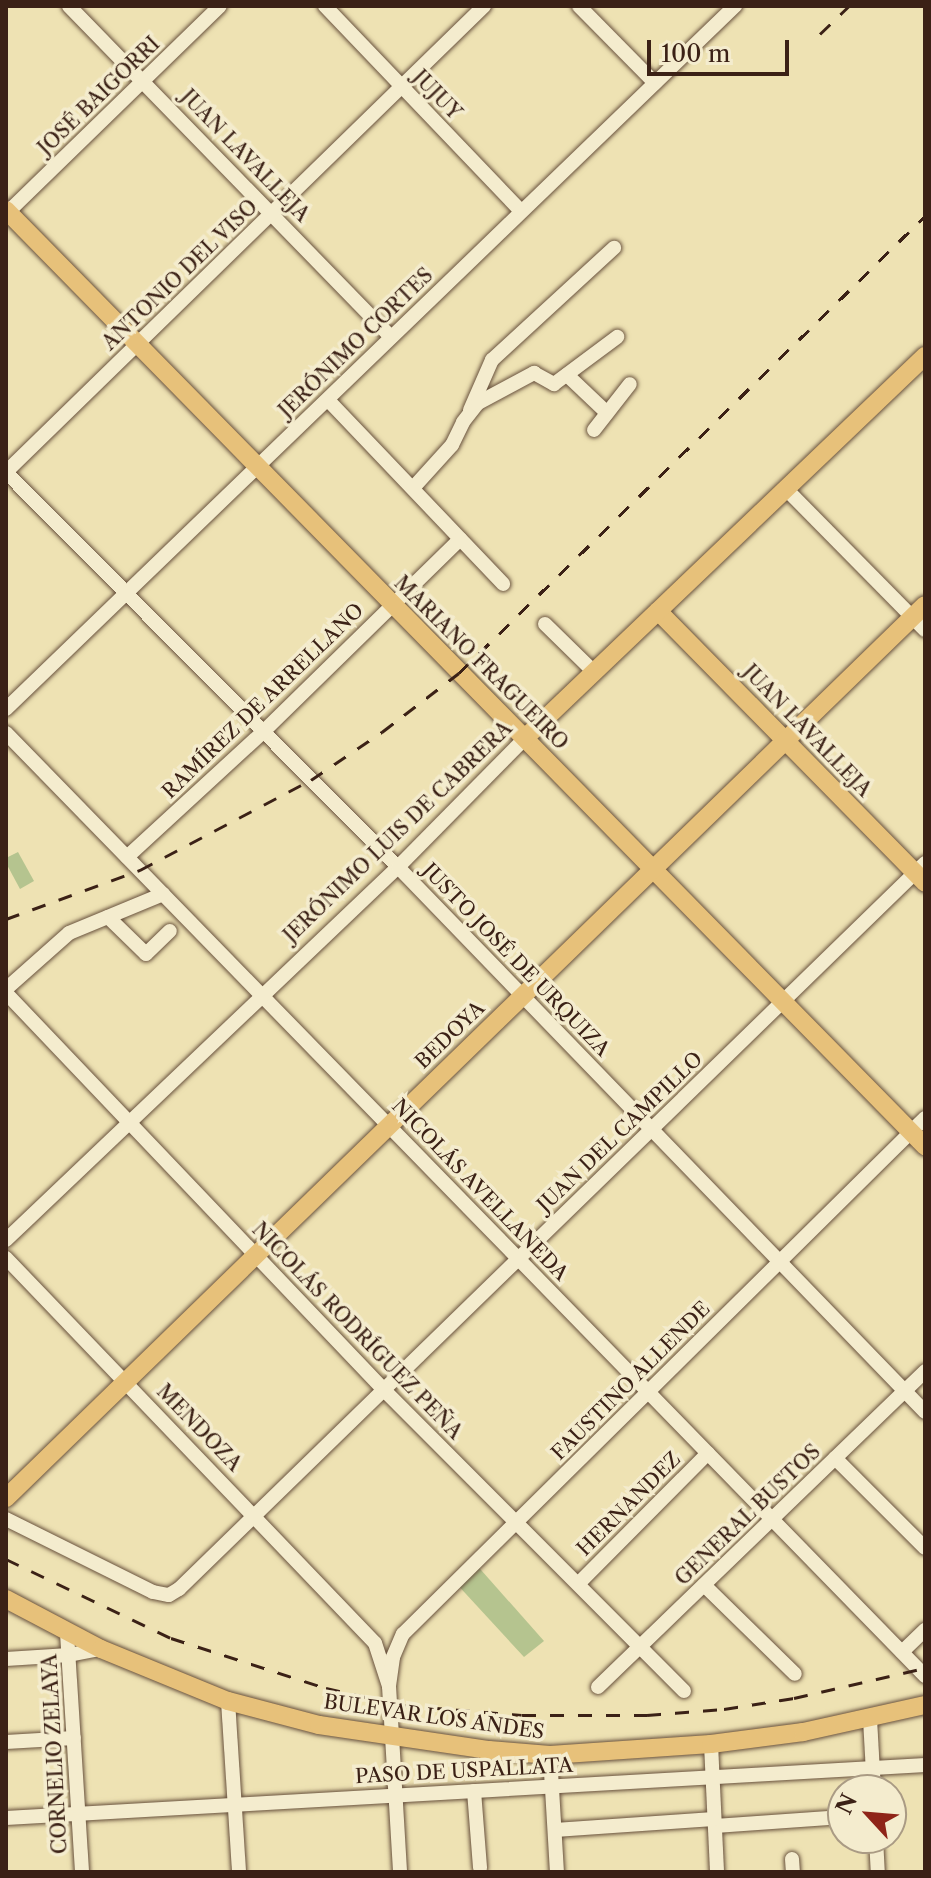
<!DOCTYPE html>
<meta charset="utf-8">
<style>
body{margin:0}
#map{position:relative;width:931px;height:1878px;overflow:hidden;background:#eee2b3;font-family:"Libre Caslon Text",serif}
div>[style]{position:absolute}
.green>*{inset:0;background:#b5c48f}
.roads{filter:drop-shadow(0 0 2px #68513d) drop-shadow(0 0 2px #68513d)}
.minor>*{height:14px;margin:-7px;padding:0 7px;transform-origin:7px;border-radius:7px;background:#f4ecce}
.major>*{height:18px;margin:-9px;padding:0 9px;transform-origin:9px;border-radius:9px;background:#e7c17a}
.rail>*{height:3px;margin-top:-1.5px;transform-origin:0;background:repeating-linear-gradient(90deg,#3b2116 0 14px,transparent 0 28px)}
span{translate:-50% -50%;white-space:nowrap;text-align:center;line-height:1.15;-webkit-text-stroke:7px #f4ecce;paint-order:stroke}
.street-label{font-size:20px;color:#3b2116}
.frame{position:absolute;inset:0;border:8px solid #3b2116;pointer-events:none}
.north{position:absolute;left:827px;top:1774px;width:80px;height:80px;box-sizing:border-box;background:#f4ecce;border:2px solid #aa9b84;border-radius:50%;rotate:296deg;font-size:22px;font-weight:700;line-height:32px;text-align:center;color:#3b2116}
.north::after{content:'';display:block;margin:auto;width:28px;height:36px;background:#8f2418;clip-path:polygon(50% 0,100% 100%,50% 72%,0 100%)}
.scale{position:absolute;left:647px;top:40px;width:142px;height:36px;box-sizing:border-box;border:4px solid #3b2116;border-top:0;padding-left:10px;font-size:24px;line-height:28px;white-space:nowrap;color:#3b2116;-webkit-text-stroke:6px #f4ecce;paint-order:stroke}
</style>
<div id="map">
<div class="green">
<div style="clip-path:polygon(18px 852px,34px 881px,20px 889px,6px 863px,6px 858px)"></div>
<div style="clip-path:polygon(474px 1562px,544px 1641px,524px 1657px,454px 1581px)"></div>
</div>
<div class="roads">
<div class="minor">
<div style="left:69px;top:6px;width:462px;rotate:45.8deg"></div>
<div style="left:325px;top:6px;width:284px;rotate:46.3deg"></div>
<div style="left:579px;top:6px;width:108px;rotate:45.4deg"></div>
<div style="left:6px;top:214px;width:298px;rotate:-44.2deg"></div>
<div style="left:567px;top:375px;width:55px;rotate:43.5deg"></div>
<div style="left:328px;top:400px;width:254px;rotate:46.4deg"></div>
<div style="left:470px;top:410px;width:55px;rotate:-66.3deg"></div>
<div style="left:492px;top:360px;width:166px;rotate:-42.6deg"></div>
<div style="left:594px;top:430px;width:58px;rotate:-52deg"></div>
<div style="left:6px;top:472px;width:556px;rotate:45.22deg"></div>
<div style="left:398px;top:867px;width:758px;rotate:45.96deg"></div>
<div style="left:6px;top:472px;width:668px;rotate:-44.27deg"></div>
<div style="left:413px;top:488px;width:58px;rotate:-47.8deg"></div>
<div style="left:452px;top:445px;width:25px;rotate:-64deg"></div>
<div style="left:463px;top:422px;width:24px;rotate:-52deg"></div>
<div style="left:478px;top:403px;width:64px;rotate:-28.2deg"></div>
<div style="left:534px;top:373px;width:23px;rotate:29deg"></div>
<div style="left:554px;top:384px;width:79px;rotate:-36.7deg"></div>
<div style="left:786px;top:489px;width:198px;rotate:45.4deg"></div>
<div style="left:545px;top:624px;width:69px;rotate:44.4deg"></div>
<div style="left:6px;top:709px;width:1013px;rotate:-43.96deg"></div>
<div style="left:6px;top:733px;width:1317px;rotate:45.74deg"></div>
<div style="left:127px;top:857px;width:185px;rotate:-42.6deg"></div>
<div style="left:263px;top:732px;width:276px;rotate:-44.4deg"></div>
<div style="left:108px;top:917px;width:53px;rotate:44.2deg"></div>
<div style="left:146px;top:954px;width:33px;rotate:-44deg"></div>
<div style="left:6px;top:989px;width:84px;rotate:-41.6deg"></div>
<div style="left:69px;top:933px;width:102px;rotate:-22.5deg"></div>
<div style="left:6px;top:993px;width:548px;rotate:46.4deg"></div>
<div style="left:384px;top:1390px;width:425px;rotate:45.1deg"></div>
<div style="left:6px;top:1240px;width:541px;rotate:-43.58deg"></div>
<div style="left:398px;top:867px;width:181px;rotate:-45.4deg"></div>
<div style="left:6px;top:1258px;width:533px;rotate:46.22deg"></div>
<div style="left:375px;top:1643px;width:45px;rotate:72deg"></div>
<div style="left:389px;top:1686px;width:186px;rotate:86.6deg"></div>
<div style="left:835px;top:1458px;width:127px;rotate:45deg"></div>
<div style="left:6px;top:1519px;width:164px;rotate:26.4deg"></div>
<div style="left:153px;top:1592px;width:16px;rotate:11deg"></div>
<div style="left:169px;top:1595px;width:12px;rotate:-31deg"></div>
<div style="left:179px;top:1589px;width:1041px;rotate:-44.22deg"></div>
<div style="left:579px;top:1583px;width:183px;rotate:-45.2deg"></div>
<div style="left:704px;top:1585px;width:127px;rotate:44.4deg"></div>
<div style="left:67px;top:1633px;width:239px;rotate:86.4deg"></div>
<div style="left:902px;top:1652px;width:32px;rotate:-44deg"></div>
<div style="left:6px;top:1659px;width:63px;rotate:-3.6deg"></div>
<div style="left:69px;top:1655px;width:33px;rotate:-11deg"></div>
<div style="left:389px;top:1686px;width:29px;rotate:-82deg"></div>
<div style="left:393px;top:1657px;width:25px;rotate:-67deg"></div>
<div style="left:403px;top:1634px;width:734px;rotate:-44.67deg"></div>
<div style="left:598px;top:1687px;width:455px;rotate:-44deg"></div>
<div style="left:228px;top:1701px;width:171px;rotate:86.3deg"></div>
<div style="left:870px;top:1719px;width:71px;rotate:86.8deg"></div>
<div style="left:6px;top:1742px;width:68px;rotate:-3.4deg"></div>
<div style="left:711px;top:1744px;width:128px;rotate:87.3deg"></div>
<div style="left:550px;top:1755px;width:117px;rotate:86.6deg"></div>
<div style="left:474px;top:1791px;width:77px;rotate:85.5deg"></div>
<div style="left:6px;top:1818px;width:921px;rotate:-3.3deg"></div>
<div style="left:715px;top:1826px;width:128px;rotate:-4deg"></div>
<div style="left:555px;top:1830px;width:159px;rotate:-4deg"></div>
<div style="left:876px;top:1838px;width:34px;rotate:87deg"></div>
<div style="left:792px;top:1859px;width:13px;rotate:86deg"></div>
</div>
<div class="major">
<div style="left:6px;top:210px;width:1312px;rotate:45.53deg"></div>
<div style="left:658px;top:611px;width:381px;rotate:45.5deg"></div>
<div style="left:525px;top:738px;width:553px;rotate:-43.68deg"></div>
<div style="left:6px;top:1498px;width:1281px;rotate:-44.18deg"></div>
<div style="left:6px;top:1599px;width:107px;rotate:27.8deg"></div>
<div style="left:101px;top:1649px;width:137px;rotate:22.3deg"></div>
<div style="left:228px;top:1701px;width:94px;rotate:14.8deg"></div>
<div style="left:319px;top:1725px;width:172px;rotate:8.4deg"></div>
<div style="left:489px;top:1750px;width:61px;rotate:4.7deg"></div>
<div style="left:550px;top:1755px;width:161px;rotate:-3.9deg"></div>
<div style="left:711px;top:1744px;width:93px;rotate:-7.4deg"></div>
<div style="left:803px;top:1732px;width:125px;rotate:-12.5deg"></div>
</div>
</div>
<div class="rail">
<div style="left:820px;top:34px;width:40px;rotate:-44deg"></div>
<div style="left:6px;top:919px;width:143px;rotate:-20.1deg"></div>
<div style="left:140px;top:870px;width:193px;rotate:-27.8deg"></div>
<div style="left:311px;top:780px;width:86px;rotate:-34.1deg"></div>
<div style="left:382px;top:732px;width:97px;rotate:-37.5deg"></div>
<div style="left:459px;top:673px;width:653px;rotate:-44.44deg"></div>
<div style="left:6px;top:1559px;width:183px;rotate:25.6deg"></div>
<div style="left:171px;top:1638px;width:163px;rotate:17.9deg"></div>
<div style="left:326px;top:1688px;width:76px;rotate:12.9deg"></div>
<div style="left:400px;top:1705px;width:122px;rotate:4.7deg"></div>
<div style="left:522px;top:1715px;width:125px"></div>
<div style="left:647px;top:1715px;width:77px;rotate:-4.5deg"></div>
<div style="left:724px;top:1709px;width:71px;rotate:-8.9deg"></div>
<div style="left:794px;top:1698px;width:134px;rotate:-12.9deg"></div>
</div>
<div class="street-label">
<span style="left:437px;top:95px;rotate:46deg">JUJUY</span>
<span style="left:99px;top:96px;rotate:-44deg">JOSÉ BAIGORRI</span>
<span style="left:245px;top:156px;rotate:46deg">JUAN LAVALLEJA</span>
<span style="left:180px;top:275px;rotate:-44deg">ANTONIO DEL VISO</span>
<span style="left:356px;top:343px;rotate:-44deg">JERÓNIMO CORTES</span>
<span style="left:481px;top:663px;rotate:45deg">MARIANO FRAGUEIRO</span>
<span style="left:263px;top:701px;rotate:-44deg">RAMÍREZ DE ARRELLANO</span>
<span style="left:807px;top:731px;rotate:46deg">JUAN LAVALLEJA</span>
<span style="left:398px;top:832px;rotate:-44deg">JERÓNIMO LUIS DE CABRERA</span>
<span style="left:516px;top:960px;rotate:46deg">JUSTO JOSÉ DE URQUIZA</span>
<span style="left:450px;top:1035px;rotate:-44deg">BEDOYA</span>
<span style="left:620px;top:1132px;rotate:-44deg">JUAN DEL CAMPILLO</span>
<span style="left:480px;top:1190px;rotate:46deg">NICOLÁS AVELLANEDA</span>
<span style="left:357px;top:1331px;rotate:46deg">NICOLÁS RODRÍGUEZ PEÑA</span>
<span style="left:631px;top:1381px;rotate:-45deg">FAUSTINO ALLENDE</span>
<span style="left:199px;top:1428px;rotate:46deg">MENDOZA</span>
<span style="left:629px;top:1504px;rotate:-45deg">HERNANDEZ</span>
<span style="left:748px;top:1515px;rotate:-44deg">GENERAL BUSTOS</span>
<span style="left:434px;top:1717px;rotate:8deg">BULEVAR LOS ANDES</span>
<span style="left:55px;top:1754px;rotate:-93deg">CORNELIO ZELAYA</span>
<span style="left:464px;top:1771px;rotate:-3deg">PASO DE USPALLATA</span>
</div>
<div class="frame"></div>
<div class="north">N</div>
<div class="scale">100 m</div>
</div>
